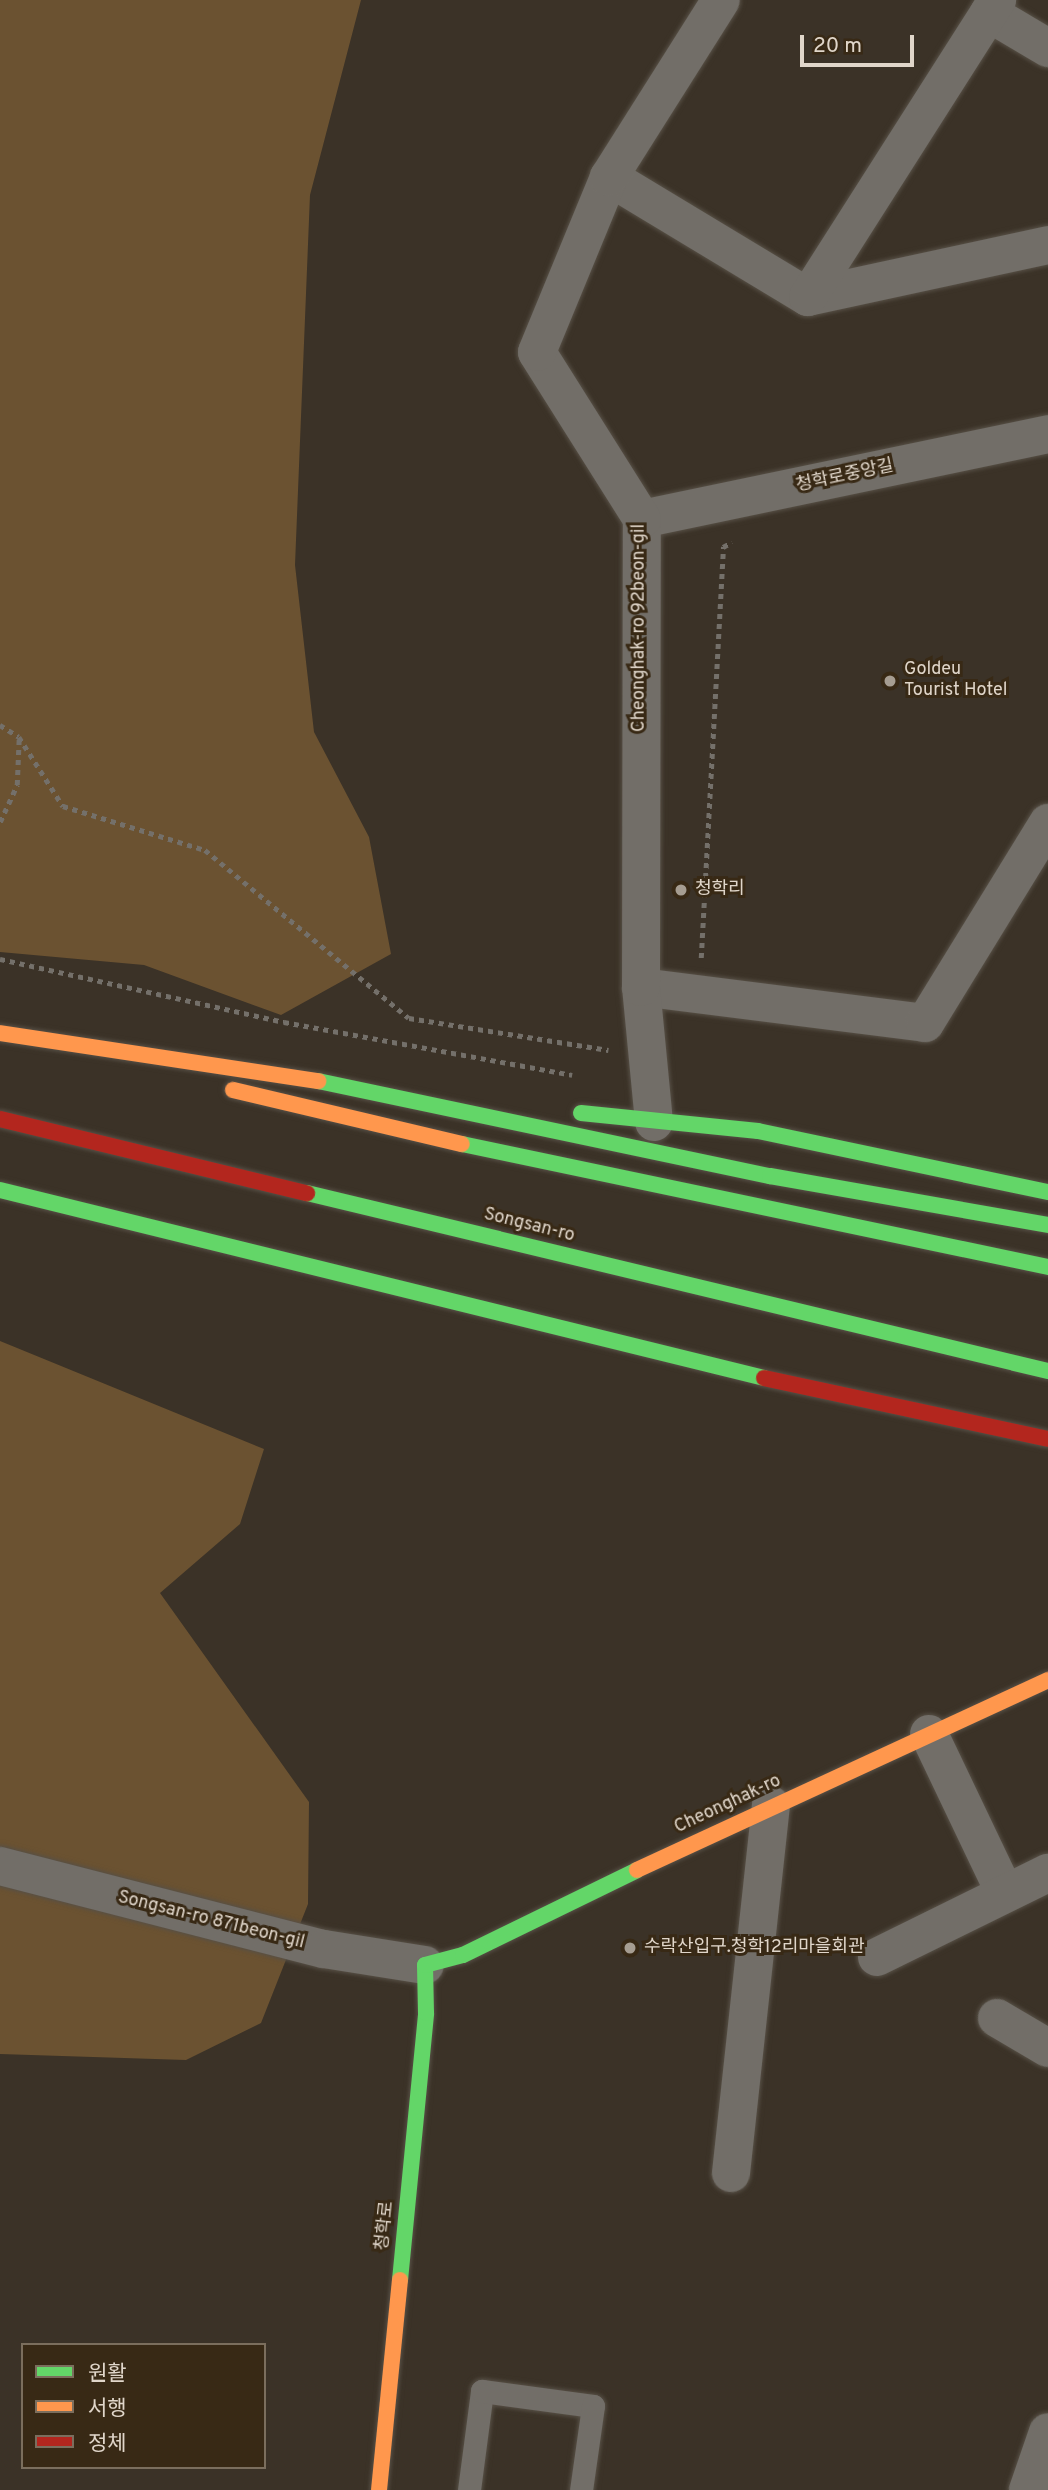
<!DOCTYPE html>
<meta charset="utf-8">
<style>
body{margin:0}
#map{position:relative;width:1048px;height:2490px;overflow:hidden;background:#3b3227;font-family:Overpass,"Noto Sans KR",sans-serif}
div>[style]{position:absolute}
.forest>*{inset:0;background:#6b5231}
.path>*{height:4.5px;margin-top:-2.25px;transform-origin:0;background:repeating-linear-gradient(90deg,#74706a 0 5px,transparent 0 10px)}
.roads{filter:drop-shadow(0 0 2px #575046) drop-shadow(0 0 2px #575046)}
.lane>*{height:23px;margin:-11.5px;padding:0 11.5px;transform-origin:11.5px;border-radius:11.5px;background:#726e68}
.street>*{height:38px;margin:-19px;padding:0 19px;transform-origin:19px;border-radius:19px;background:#726e68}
.fast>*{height:16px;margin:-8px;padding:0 8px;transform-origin:8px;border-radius:8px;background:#63d668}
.slow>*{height:16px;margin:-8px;padding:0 8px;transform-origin:8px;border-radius:8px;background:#ff974d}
.jam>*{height:16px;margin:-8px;padding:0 8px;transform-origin:8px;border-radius:8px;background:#b3261e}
.dots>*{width:19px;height:19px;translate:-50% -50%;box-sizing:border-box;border:4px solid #382915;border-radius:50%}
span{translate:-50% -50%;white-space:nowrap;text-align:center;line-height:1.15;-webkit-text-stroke:6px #382915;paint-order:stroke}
.street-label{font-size:18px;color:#e0d6ca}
.poi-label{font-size:18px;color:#e0d6ca}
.left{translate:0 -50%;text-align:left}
.legend{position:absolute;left:21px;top:2343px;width:245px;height:126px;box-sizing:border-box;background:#382915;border:2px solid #7b6e5d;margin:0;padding:9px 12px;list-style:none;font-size:21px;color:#e0d6ca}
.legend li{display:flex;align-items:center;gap:14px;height:35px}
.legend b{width:35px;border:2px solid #7b6e5d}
.scale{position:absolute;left:800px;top:35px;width:114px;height:32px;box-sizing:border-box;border:4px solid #e0d6ca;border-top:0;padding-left:9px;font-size:21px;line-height:24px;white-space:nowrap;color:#e0d6ca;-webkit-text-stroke:5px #382915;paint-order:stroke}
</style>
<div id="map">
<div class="forest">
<div style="clip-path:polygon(0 0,361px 0,310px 195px,295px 565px,314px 732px,369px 837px,391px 954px,281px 1015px,144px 965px,0 952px)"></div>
<div style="clip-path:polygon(0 1341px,264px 1449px,240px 1524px,160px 1593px,309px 1802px,308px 1904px,261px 2023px,186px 2060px,0 2054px)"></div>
</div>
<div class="path">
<div style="left:0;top:725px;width:22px;rotate:32deg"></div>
<div style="left:19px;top:737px;width:82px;rotate:57.5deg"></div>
<div style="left:63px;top:806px;width:149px;rotate:17.2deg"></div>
<div style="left:205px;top:850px;width:264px;rotate:39.5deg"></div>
<div style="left:409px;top:1018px;width:202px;rotate:9.1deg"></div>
<div style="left:0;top:822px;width:41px;rotate:-65.3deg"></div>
<div style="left:17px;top:785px;width:47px;rotate:-87.6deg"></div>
<div style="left:701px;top:958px;width:412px;rotate:-86.9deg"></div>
<div style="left:723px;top:547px;width:10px;rotate:-29deg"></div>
<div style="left:0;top:959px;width:291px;rotate:12.5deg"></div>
<div style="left:284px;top:1022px;width:293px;rotate:10.4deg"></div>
</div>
<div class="roads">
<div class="lane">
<div style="left:469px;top:2490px;width:100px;rotate:-82.5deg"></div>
<div style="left:482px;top:2391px;width:112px;rotate:7.7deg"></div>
<div style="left:593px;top:2406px;width:85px;rotate:98.1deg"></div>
</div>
<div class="street">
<div style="left:989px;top:13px;width:69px;rotate:30.7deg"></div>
<div style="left:609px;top:177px;width:232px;rotate:31.1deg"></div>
<div style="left:808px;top:297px;width:246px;rotate:-12.2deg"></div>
<div style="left:808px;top:297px;width:352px;rotate:-57.5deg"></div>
<div style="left:642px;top:519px;width:415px;rotate:-11.8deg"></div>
<div style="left:641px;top:987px;width:286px;rotate:7.2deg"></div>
<div style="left:925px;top:1023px;width:235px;rotate:-58.4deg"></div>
<div style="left:654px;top:1122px;width:136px;rotate:-95.5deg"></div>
<div style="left:641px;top:987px;width:468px;rotate:-89.9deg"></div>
<div style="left:642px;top:519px;width:197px;rotate:-122.2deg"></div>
<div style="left:537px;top:352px;width:189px;rotate:-67.6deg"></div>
<div style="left:609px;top:177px;width:209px;rotate:-57.7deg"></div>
<div style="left:929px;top:1734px;width:174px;rotate:64.5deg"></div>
<div style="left:0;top:1866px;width:334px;rotate:14.4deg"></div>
<div style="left:324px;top:1949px;width:102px;rotate:9deg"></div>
<div style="left:877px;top:1957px;width:191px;rotate:-26.2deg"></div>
<div style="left:997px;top:2018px;width:59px;rotate:30.5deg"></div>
<div style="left:731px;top:2173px;width:370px;rotate:-83.8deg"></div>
<div style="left:1028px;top:2490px;width:61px;rotate:-71deg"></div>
</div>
<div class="fast">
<div style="left:318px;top:1081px;width:462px;rotate:11.9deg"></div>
<div style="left:770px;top:1176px;width:282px;rotate:10deg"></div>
<div style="left:581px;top:1113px;width:178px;rotate:5.8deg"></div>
<div style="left:758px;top:1131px;width:296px;rotate:11.9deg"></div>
<div style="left:462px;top:1144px;width:599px;rotate:11.85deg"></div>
<div style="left:0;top:1190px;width:787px;rotate:13.82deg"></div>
<div style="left:307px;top:1193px;width:762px;rotate:13.51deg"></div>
<div style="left:400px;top:2280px;width:268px;rotate:-84.4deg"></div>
<div style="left:426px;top:2013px;width:48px;rotate:-91.2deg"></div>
<div style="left:425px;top:1965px;width:39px;rotate:-15deg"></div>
<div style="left:463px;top:1955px;width:194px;rotate:-26deg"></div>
</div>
<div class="slow">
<div style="left:0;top:1033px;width:322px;rotate:8.6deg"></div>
<div style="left:233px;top:1090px;width:235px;rotate:13.3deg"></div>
<div style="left:637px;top:1870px;width:453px;rotate:-24.8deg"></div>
<div style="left:379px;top:2490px;width:211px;rotate:-84.3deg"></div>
</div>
<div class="jam">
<div style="left:0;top:1119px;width:316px;rotate:13.6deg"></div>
<div style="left:764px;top:1378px;width:290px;rotate:12.1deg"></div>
</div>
</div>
<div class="dots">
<div style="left:890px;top:681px;background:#a69d91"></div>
<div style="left:681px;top:890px;background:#a69d91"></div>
<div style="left:630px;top:1948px;background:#a69d91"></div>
</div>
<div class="street-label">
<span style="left:845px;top:477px;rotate:-12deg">청학로중앙길</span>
<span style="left:640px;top:628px;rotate:-90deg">Cheonghak-ro 92beon-gil</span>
<span style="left:529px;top:1226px;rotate:14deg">Songsan-ro</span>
<span style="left:728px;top:1805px;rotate:-25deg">Cheonghak-ro</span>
<span style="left:211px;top:1921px;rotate:14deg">Songsan-ro 871beon-gil</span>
<span style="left:386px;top:2226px;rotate:-84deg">청학로</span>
</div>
<div class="poi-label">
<span class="left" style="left:904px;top:681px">Goldeu<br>Tourist Hotel</span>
<span class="left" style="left:695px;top:890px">청학리</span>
<span class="left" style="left:644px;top:1948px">수락산입구.청학12리마을회관</span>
</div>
<ul class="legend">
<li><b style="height:9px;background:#63d668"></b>원활</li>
<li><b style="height:9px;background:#ff974d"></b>서행</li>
<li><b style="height:9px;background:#b3261e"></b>정체</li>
</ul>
<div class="scale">20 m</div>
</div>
